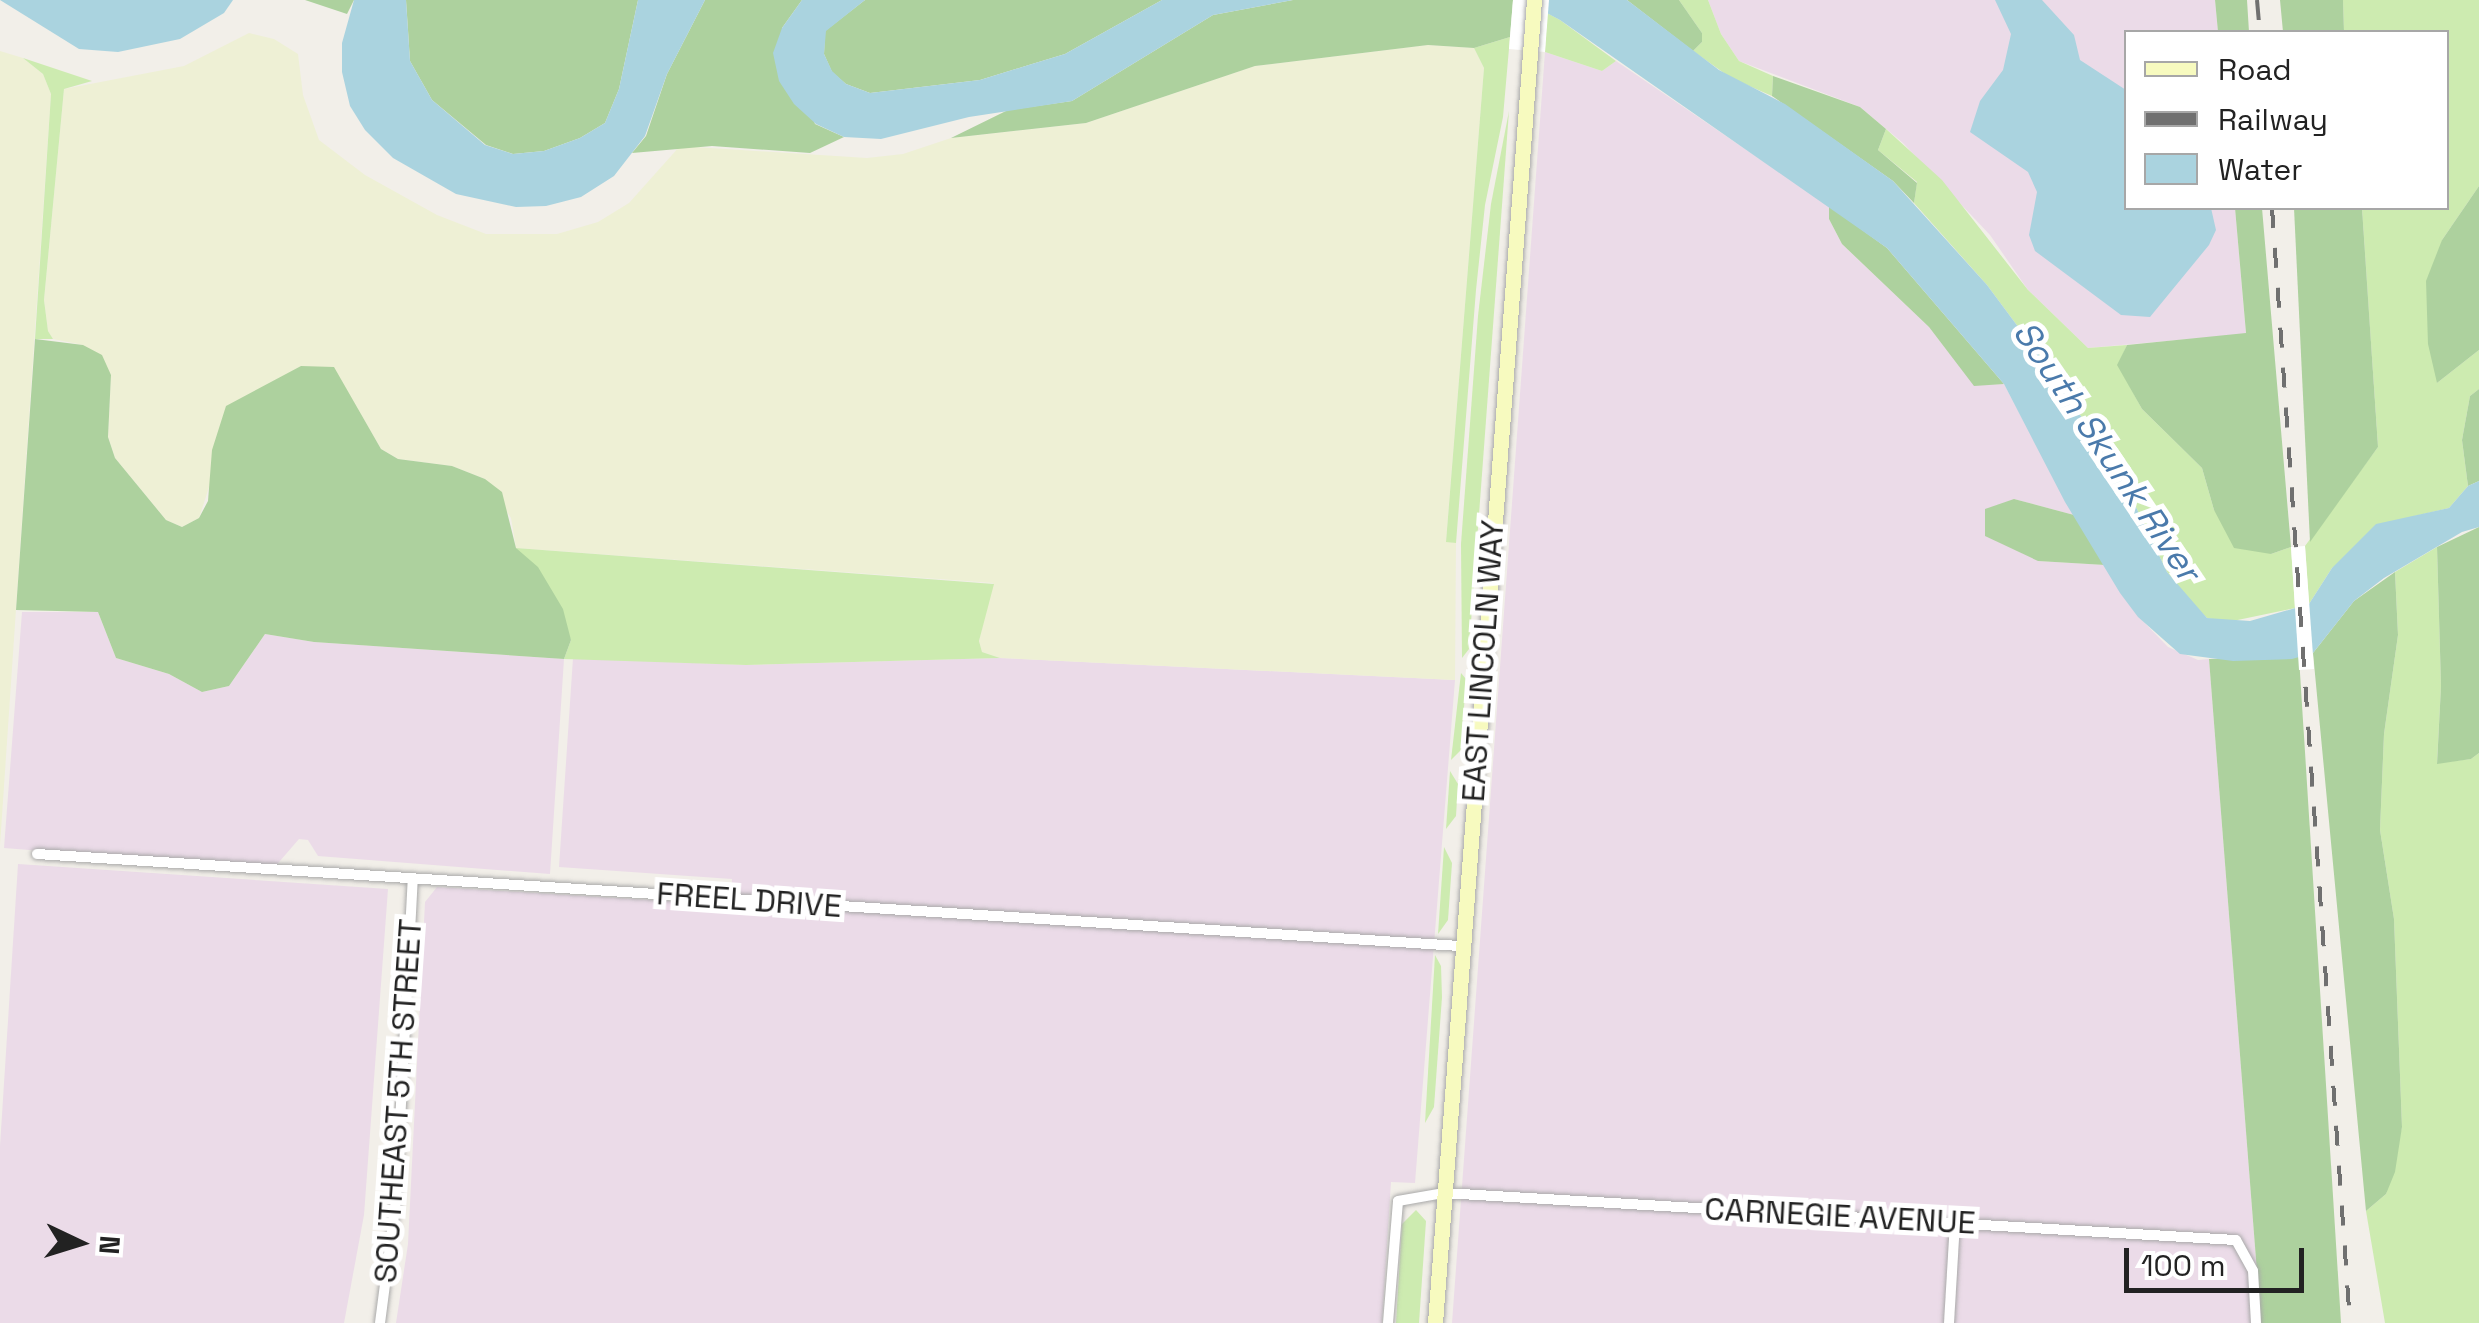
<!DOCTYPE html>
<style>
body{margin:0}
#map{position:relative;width:2479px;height:1323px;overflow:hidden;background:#f2efe9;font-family:"Space Grotesk",sans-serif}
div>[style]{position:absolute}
.industrial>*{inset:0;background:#ebdbe8}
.farmland>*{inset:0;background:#eef0d5}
.grass>*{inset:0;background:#cdebb0}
.forest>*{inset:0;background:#add19e}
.water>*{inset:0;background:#aad3df}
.pier>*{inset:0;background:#fff}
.roads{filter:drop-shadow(0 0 2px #a9a9a9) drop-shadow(0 0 2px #a9a9a9)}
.street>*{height:10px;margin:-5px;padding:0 5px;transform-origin:5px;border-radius:5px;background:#fff}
.secondary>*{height:15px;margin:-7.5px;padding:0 7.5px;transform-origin:7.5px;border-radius:7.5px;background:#f7fabf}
.rail>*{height:4px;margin-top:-2px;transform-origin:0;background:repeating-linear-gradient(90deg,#707070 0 20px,transparent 0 40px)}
span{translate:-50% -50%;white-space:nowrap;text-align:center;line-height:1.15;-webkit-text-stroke:10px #fff;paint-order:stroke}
.street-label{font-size:32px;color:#222}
.water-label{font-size:35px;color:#4a7aab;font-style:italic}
.legend{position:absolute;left:2124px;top:30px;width:325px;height:180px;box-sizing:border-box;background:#fff;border:2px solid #a7a7a7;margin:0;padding:12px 18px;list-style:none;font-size:30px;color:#222}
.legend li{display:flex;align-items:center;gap:20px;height:50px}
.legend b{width:50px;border:2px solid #a7a7a7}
.north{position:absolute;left:30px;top:1193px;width:100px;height:100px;-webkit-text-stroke:8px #fff;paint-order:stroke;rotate:94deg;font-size:28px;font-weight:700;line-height:40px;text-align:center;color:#222}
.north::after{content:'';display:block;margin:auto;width:35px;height:45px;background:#222;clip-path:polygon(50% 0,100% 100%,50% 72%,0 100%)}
.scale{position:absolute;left:2124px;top:1248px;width:180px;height:45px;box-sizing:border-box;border:5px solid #222;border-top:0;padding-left:12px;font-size:30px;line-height:35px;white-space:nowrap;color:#222;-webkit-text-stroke:8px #fff;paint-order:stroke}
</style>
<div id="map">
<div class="industrial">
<div style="clip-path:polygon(1708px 0,2215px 0,2218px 32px,2126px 32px,2126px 208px,2235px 208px,2246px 334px,2088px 348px,2028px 290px,1990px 235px,1903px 143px,1860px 107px,1739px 61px,1721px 34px)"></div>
<div style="clip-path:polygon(1545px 52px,1602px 71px,1616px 61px,1829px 206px,1829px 219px,1842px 244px,1929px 327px,1974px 385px,2004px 384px,2074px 515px,2014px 499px,2038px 561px,2105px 565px,2138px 616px,2168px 647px,2198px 660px,2209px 659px,2261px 1323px,1452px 1323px)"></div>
<div style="clip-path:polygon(22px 612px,98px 612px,116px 658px,169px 674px,202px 692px,229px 686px,265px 634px,314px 642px,564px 659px,550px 874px,318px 856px,308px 840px,299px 839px,273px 869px,4px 848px)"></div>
<div style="clip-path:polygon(573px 658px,746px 665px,1000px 658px,1455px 680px,1415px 1183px,1391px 1182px,1382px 1323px,396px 1323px,408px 1244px,425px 902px,437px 887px,731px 905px,732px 879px,559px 867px)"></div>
<div style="clip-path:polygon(18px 864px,388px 889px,364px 1215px,344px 1323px,0 1323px,0 1146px)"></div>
</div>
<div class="farmland">
<div style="clip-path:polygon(249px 33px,274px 39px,298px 54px,303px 95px,319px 140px,365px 175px,437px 215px,486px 234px,557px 234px,598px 222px,629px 203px,680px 146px,867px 158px,903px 154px,951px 138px,1086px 123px,1255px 66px,1428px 45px,1474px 48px,1484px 68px,1446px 541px,1456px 543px,1455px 680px,1000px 658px,982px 652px,979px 641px,993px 583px,516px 548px,511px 518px,485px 479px,452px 466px,398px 459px,381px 449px,333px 367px,211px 481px,199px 518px,182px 527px,166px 520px,115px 458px,108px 437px,111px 375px,83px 345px,53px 339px,48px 331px,44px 300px,64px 89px,184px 66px)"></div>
<div style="clip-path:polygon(0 51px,23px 58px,43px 74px,51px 94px,0 845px)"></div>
</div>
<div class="grass">
<div style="clip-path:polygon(1679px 0,1708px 0,1721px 34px,1739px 61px,1773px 76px,1772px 96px,1731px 78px,1693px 51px,1702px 42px,1702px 33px)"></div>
<div style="clip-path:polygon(2343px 0,2479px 0,2479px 186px,2442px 240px,2437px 383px,2479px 350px,2479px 389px,2470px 396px,2462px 440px,2468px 486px,2449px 508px,2415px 516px,2332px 568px,2309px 604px,2305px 546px,2378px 447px,2362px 208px,2446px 208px,2446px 32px,2344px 32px)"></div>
<div style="clip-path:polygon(1547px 13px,1560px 20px,1616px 61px,1602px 71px,1545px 52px)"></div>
<div style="clip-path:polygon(1510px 37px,1503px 117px,1485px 205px,1476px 290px,1456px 543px,1446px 542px,1484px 68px,1474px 48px)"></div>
<div style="clip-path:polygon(23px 58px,92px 81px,64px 89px,44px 300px,48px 331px,53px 339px,35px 339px,51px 94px,43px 74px)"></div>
<div style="clip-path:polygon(1509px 111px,1469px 649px,1462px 658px,1461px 544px,1478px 316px,1491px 204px)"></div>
<div style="clip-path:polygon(1886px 129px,1942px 180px,2028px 290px,2088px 348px,2127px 345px,2118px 365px,2142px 409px,2202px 468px,2214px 510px,2271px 554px,2291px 547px,2295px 608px,2228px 622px,2207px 618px,2187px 597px,2167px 572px,2124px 482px,2054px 375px,1987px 285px,1914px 203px,1917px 182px,1878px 150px)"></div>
<div style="clip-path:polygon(2437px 547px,2441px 686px,2437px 763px,2471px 759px,2479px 753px,2479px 1323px,2385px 1323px,2366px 1211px,2386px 1194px,2402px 1127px,2394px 919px,2380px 830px,2384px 734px,2398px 635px,2395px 572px)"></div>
<div style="clip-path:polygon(516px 548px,994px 584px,979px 641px,982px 652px,1000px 658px,746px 665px,564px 659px,571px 640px)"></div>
<div style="clip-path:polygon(1461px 673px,1466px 679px,1461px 750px,1451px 760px)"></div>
<div style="clip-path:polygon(1450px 771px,1458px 784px,1456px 816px,1446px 829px)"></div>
<div style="clip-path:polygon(1444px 847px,1452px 863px,1448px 920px,1438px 934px)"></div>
<div style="clip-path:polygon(1435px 955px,1441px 966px,1442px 997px,1434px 1107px,1425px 1123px)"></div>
<div style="clip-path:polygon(1416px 1210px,1426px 1221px,1419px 1323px,1396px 1323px,1402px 1224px)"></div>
</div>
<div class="forest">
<div style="clip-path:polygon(305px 0,354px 0,347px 14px)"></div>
<div style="clip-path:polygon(406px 0,638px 0,619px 89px,605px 123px,580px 138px,544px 151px,513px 154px,486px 145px,432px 100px,410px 61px)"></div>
<div style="clip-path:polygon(705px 0,802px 0,782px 28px,815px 124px,844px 137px,810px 153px,712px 146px,632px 153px,646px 136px,667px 74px)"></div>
<div style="clip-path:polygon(865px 0,1162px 0,1065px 54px,1032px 64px,980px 80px,870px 93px,846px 84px,832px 72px,824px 54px,825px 31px)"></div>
<div style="clip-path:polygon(1293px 0,1513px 0,1510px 37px,1474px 48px,1428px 45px,1255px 66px,1086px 123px,951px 138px,1008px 110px,1072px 101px,1213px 15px)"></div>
<div style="clip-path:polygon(1627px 0,1679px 0,1702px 33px,1702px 42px,1693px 51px)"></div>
<div style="clip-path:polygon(2215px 0,2247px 0,2249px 32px,2218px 32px)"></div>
<div style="clip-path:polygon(2280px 0,2343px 0,2344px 32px,2283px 32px)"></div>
<div style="clip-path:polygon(1773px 76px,1860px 107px,1886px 129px,1878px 150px,1917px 183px,1914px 203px,1893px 181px,1772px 96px)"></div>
<div style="clip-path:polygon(2479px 186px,2479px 350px,2437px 383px,2428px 344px,2426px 281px,2442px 240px)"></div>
<div style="clip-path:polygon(1829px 206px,1887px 248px,2004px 384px,1974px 386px,1929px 327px,1842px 244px,1829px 219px)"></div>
<div style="clip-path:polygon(2235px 208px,2262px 208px,2291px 547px,2271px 554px,2234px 548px,2214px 510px,2202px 468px,2142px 409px,2117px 365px,2127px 345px,2246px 333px)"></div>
<div style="clip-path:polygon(2294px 208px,2362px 208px,2378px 447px,2310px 542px)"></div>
<div style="clip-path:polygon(35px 339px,83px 345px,102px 355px,111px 375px,108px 437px,115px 458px,166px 520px,182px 527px,199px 518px,208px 501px,212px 450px,226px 406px,301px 366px,334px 367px,381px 449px,398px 459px,452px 466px,485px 479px,502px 492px,516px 548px,538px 567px,563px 609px,571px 640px,564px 659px,314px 642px,265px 634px,229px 686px,202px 692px,169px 674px,116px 658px,98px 612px,16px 610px)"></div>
<div style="clip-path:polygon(2479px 389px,2479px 481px,2468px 486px,2462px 440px,2470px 396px)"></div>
<div style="clip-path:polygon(2014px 499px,2074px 515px,2105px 565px,2038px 561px,1985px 536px,1985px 509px)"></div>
<div style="clip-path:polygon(2479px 527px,2479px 753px,2471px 759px,2437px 764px,2441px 686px,2437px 547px)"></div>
<div style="clip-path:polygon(2395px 572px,2398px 635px,2384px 734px,2380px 830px,2394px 919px,2402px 1127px,2395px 1172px,2386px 1194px,2366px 1211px,2313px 653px,2354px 601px)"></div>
<div style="clip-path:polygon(2299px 657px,2341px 1323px,2261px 1323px,2209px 659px)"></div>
</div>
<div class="water">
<div style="clip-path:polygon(0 0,233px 0,224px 13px,180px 39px,118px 52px,79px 49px)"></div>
<div style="clip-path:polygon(354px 0,406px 0,410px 61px,432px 100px,485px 145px,513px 154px,544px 151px,580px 138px,605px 123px,619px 89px,638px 0,705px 0,667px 74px,645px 136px,614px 176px,581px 197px,546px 206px,516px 207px,456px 194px,393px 158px,365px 130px,350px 106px,342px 72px,342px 43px)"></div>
<div style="clip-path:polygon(802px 0,865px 0,826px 31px,824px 54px,832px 71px,846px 84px,870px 93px,980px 80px,1032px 64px,1065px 54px,1162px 0,1293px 0,1213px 15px,1072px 101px,969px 117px,881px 139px,844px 137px,816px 124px,794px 104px,779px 81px,773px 53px,782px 28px)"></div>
<div style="clip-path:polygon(1522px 0,1627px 0,1719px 70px,1785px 104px,1893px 181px,1987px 285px,2054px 375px,2124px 482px,2167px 572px,2207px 618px,2250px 621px,2309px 604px,2332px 568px,2376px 524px,2449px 508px,2468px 486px,2479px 481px,2479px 527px,2462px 532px,2384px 578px,2354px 601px,2313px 653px,2292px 659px,2233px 661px,2180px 654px,2138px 617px,2120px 593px,2065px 502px,2004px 384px,1887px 248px,1560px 20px)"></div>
<div style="clip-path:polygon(1995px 0,2042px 0,2074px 35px,2080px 60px,2126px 90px,2126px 208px,2211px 208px,2216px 230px,2209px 245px,2150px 317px,2121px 315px,2035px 251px,2029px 235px,2037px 192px,2028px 172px,1970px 132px,1980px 101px,2003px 70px,2011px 34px)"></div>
</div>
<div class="pier">
<div style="clip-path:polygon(1513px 0,1549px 0,1545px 52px,1509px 49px)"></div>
<div style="clip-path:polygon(2305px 546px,2314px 669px,2299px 670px,2291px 547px)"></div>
</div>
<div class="roads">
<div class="street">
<div style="left:37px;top:854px;width:1427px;rotate:3.7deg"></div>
<div style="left:380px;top:1323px;width:125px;rotate:-82.6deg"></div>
<div style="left:396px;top:1199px;width:321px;rotate:-87deg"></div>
<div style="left:1388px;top:1323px;width:122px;rotate:-85.3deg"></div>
<div style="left:1398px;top:1201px;width:47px;rotate:-9.9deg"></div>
<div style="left:1444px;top:1193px;width:793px;rotate:3.4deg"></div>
<div style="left:2236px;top:1240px;width:35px;rotate:61deg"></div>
<div style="left:2253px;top:1271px;width:52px;rotate:86.7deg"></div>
<div style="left:1949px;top:1323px;width:100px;rotate:-86.6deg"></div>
</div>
<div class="secondary">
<div style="left:1435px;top:1323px;width:1327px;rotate:-85.72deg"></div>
</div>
</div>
<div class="rail">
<div style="left:2257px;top:0;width:32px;rotate:85deg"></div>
<div style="left:2272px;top:208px;width:1118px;rotate:86deg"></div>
</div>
<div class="street-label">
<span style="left:1483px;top:661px;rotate:-86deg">EAST LINCOLN WAY</span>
<span style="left:749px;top:900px;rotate:4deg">FREEL DRIVE</span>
<span style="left:398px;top:1101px;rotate:-86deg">SOUTHEAST 5TH STREET</span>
<span style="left:1840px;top:1216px;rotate:3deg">CARNEGIE AVENUE</span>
</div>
<div class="water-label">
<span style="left:2107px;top:451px;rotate:56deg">South Skunk River</span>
</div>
<ul class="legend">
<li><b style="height:12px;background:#f7fabf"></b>Road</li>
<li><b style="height:12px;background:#707070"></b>Railway</li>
<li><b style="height:28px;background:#aad3df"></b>Water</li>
</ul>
<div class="north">N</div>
<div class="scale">100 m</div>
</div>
